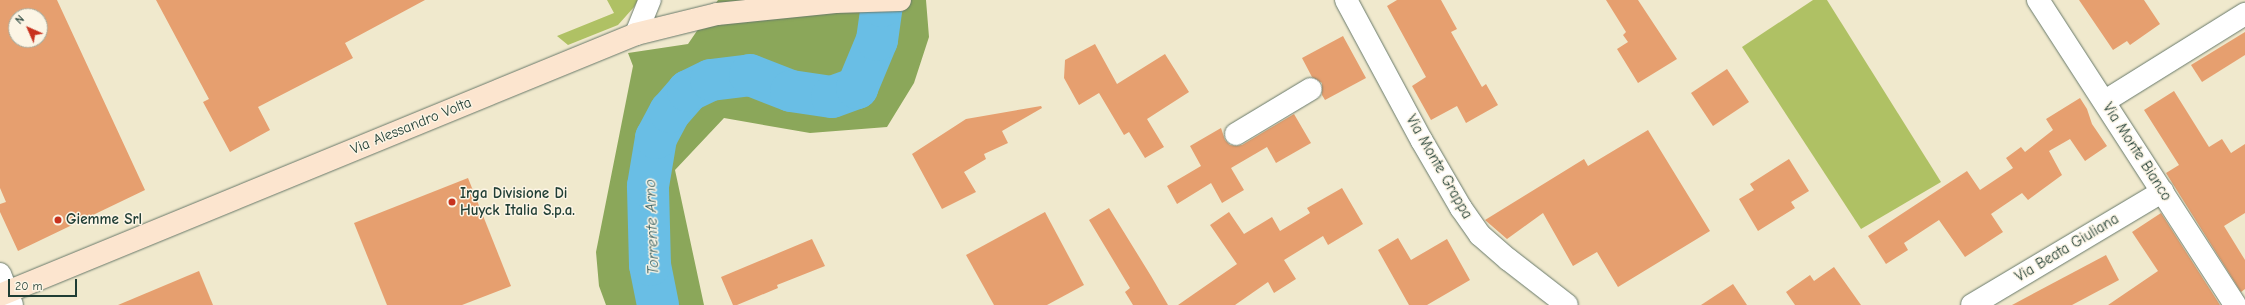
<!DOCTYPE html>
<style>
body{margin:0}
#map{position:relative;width:2245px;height:305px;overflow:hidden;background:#f0e9cd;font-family:"Comic Neue",sans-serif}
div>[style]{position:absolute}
.green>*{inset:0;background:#afc164}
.forest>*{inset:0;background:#8ba75a}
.river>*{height:42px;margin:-21px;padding:0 21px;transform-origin:21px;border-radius:21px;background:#69bee5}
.building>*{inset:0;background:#e69f6f}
.roads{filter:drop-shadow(0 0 1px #68796a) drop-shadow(0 0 1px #68796a)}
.street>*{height:22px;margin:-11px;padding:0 11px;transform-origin:11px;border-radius:11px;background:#fff}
.secondary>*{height:22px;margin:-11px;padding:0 11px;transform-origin:11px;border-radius:11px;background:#fce5cf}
.dots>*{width:11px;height:11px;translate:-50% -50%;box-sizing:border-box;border:2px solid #fcf5e5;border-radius:50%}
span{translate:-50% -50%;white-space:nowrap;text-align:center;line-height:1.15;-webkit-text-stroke:3px #fcf5e5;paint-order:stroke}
.street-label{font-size:15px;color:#1f3d34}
.poi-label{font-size:15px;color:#1f3d34;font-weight:700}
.left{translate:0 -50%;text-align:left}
.water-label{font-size:16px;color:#325d60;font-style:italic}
.north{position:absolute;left:8px;top:8px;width:40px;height:40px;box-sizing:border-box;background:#fcf5e5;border:1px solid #a4ab9e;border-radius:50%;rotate:315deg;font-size:11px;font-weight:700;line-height:16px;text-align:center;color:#1f3d34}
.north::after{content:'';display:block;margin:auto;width:14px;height:18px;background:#c8321e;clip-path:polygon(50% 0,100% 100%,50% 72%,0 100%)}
.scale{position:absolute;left:8px;top:279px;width:69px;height:18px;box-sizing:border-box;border:2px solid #1f3d34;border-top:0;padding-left:5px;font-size:12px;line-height:14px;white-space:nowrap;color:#1f3d34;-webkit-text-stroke:3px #fcf5e5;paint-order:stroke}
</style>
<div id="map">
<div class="green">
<div style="clip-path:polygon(607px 0,638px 0,634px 7px,618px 25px,568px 45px,557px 36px,614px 13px)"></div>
<div style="clip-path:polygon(1813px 0,1827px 0,1941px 182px,1861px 229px,1742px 47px)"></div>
</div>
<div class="forest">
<div style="clip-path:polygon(718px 0,926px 0,929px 37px,914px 83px,887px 127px,810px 133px,724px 118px,675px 170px,704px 305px,606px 305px,599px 286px,596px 252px,633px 66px,628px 53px,688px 44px)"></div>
</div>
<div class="river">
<div style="left:658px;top:305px;width:41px;rotate:-101.3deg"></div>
<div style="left:650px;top:265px;width:79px;rotate:-91.5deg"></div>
<div style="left:648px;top:186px;width:49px;rotate:-80.5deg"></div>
<div style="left:656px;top:138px;width:30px;rotate:-62deg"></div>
<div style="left:670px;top:112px;width:28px;rotate:-49deg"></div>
<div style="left:688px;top:91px;width:25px;rotate:-26deg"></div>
<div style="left:711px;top:80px;width:39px;rotate:-7deg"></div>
<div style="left:750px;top:75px;width:44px;rotate:21.3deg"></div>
<div style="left:791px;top:91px;width:41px;rotate:8.3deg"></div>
<div style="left:832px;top:97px;width:27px;rotate:-20deg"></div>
<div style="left:857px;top:88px;width:52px;rotate:-67.4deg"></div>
<div style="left:877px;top:40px;width:34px;rotate:-82deg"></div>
<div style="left:882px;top:6px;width:6px;rotate:-99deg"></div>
</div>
<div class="building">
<div style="clip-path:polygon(evenodd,0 0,57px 0,145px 190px,18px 251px,0 212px,0 204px,6px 202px,0 188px,0 0,16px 16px,40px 16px,40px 40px,16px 40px,16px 16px)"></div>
<div style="clip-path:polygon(156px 0,425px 0,345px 43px,353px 58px,258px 107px,270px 130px,230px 152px,203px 102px,209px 99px)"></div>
<div style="clip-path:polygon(1397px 0,1441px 0,1457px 29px,1451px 32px,1482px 87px,1486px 84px,1498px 105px,1466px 123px,1457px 106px,1431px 120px,1412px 86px,1426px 77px,1387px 6px)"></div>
<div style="clip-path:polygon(1606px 0,1638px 0,1677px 59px,1638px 83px,1617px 49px,1628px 42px,1623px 35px,1626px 32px)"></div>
<div style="clip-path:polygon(2079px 0,2144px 0,2160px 24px,2130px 45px,2127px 41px,2113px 50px)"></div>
<div style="clip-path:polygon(2245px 32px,2245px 55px,2202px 82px,2191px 65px)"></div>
<div style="clip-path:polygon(1343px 36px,1366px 78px,1325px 100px,1322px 95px,1322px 83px,1312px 77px,1302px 58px)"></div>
<div style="clip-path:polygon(1095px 44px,1117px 84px,1165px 54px,1189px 92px,1147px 119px,1164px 147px,1145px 158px,1129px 132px,1124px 135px,1099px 93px,1079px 105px,1064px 78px,1065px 60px)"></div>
<div style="clip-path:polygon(1727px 69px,1749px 102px,1713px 126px,1691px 93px)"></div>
<div style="clip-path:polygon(2174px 91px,2209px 147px,2222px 139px,2231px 153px,2245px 144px,2245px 213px,2224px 226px,2245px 260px,2245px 289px,2241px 292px,2166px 173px,2179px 165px,2144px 110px)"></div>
<div style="clip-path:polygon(2080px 98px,2087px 109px,2092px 124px,2107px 146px,2085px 161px,2070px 139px,2049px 151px,2062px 175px,2028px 200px,2022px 193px,1991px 214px,2003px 232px,1965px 257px,1939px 220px,1904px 243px,1908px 250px,1886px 264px,1868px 236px,1967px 171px,1980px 190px,2013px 168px,2006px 158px,2021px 147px,2025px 152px,2053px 130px,2046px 119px)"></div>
<div style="clip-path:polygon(1041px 106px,1042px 108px,1002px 131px,1008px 143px,984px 154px,986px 159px,964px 172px,976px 192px,942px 209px,912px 154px,966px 119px)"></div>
<div style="clip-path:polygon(1294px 114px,1311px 143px,1276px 163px,1267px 147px,1231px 168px,1244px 190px,1222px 203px,1211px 183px,1177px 204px,1167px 186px,1201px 166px,1190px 146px,1221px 128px,1225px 140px,1230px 145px,1236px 146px,1242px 145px)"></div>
<div style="clip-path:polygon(1648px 130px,1710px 231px,1618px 287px,1597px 252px,1573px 266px,1543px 213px,1507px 239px,1485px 220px,1584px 159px,1588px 166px)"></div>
<div style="clip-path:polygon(1789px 159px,1809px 191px,1791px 202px,1795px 208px,1758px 231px,1739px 199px,1754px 190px,1750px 184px)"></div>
<div style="clip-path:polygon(468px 178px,511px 286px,462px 305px,387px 305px,354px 223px)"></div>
<div style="clip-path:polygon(1342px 188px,1363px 224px,1328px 245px,1323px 236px,1284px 260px,1296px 279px,1274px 293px,1268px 282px,1235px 305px,1178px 305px,1237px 264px,1210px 225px,1229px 212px,1244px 234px,1272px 217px,1280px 231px,1310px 213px,1307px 208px)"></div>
<div style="clip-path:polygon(1109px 208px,1151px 276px,1168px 305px,1133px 305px,1125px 292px,1130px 288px,1089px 220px)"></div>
<div style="clip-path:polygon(1045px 212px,1084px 285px,1047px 305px,994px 305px,966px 255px)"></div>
<div style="clip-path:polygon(2161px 213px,2220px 305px,2108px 305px,2158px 271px,2132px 232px)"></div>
<div style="clip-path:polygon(1398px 238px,1411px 260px,1447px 239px,1470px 280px,1427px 305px,1409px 305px,1378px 250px)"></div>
<div style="clip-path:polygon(812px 239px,825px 266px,777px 285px,778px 288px,737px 305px,733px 305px,721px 277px)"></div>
<div style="clip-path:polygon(2106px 255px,2119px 280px,2072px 305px,2012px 305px)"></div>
<div style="clip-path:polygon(1834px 267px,1861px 305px,1795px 305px,1786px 292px,1810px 275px,1814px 281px)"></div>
<div style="clip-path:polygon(199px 271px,213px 305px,118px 305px)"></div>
<div style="clip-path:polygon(1733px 284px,1747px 305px,1701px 305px)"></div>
</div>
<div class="roads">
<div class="street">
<div style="left:1346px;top:0;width:160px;rotate:61.7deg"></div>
<div style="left:1422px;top:141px;width:78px;rotate:59.8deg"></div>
<div style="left:1461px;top:208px;width:33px;rotate:55deg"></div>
<div style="left:1480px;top:235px;width:38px;rotate:41deg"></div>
<div style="left:1509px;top:260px;width:73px;rotate:37.8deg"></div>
<div style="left:2038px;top:0;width:363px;rotate:57.1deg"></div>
<div style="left:636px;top:34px;width:37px;rotate:-68deg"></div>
<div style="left:2105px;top:101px;width:165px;rotate:-31.9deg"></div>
<div style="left:1236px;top:134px;width:87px;rotate:-31deg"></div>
<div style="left:0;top:274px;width:33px;rotate:69deg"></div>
<div style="left:1972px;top:305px;width:222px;rotate:-30.8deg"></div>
</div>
<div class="secondary">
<div style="left:0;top:295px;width:687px;rotate:-22.31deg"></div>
<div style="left:636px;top:34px;width:83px;rotate:-13.9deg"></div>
<div style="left:717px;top:14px;width:119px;rotate:-5.8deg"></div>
<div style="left:835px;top:2px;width:65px;rotate:-1.8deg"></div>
</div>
</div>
<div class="dots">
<div style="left:452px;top:202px;background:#c8321e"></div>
<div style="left:58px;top:220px;background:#c8321e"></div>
</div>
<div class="street-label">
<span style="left:411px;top:126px;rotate:-22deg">Via Alessandro Volta</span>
<span style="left:2137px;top:152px;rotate:57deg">Via Monte Bianco</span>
<span style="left:1439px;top:167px;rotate:60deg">Via Monte Grappa</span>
<span style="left:2067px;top:248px;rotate:-31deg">Via Beata Giuliana</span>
</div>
<div class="poi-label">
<span class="left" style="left:460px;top:202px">Irga Divisione Di<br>Huyck Italia S.p.a.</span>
<span class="left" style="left:66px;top:220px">Giemme Srl</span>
</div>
<div class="water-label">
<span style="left:652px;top:227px;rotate:-92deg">Torrente Arno</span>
</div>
<div class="north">N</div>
<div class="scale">20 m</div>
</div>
